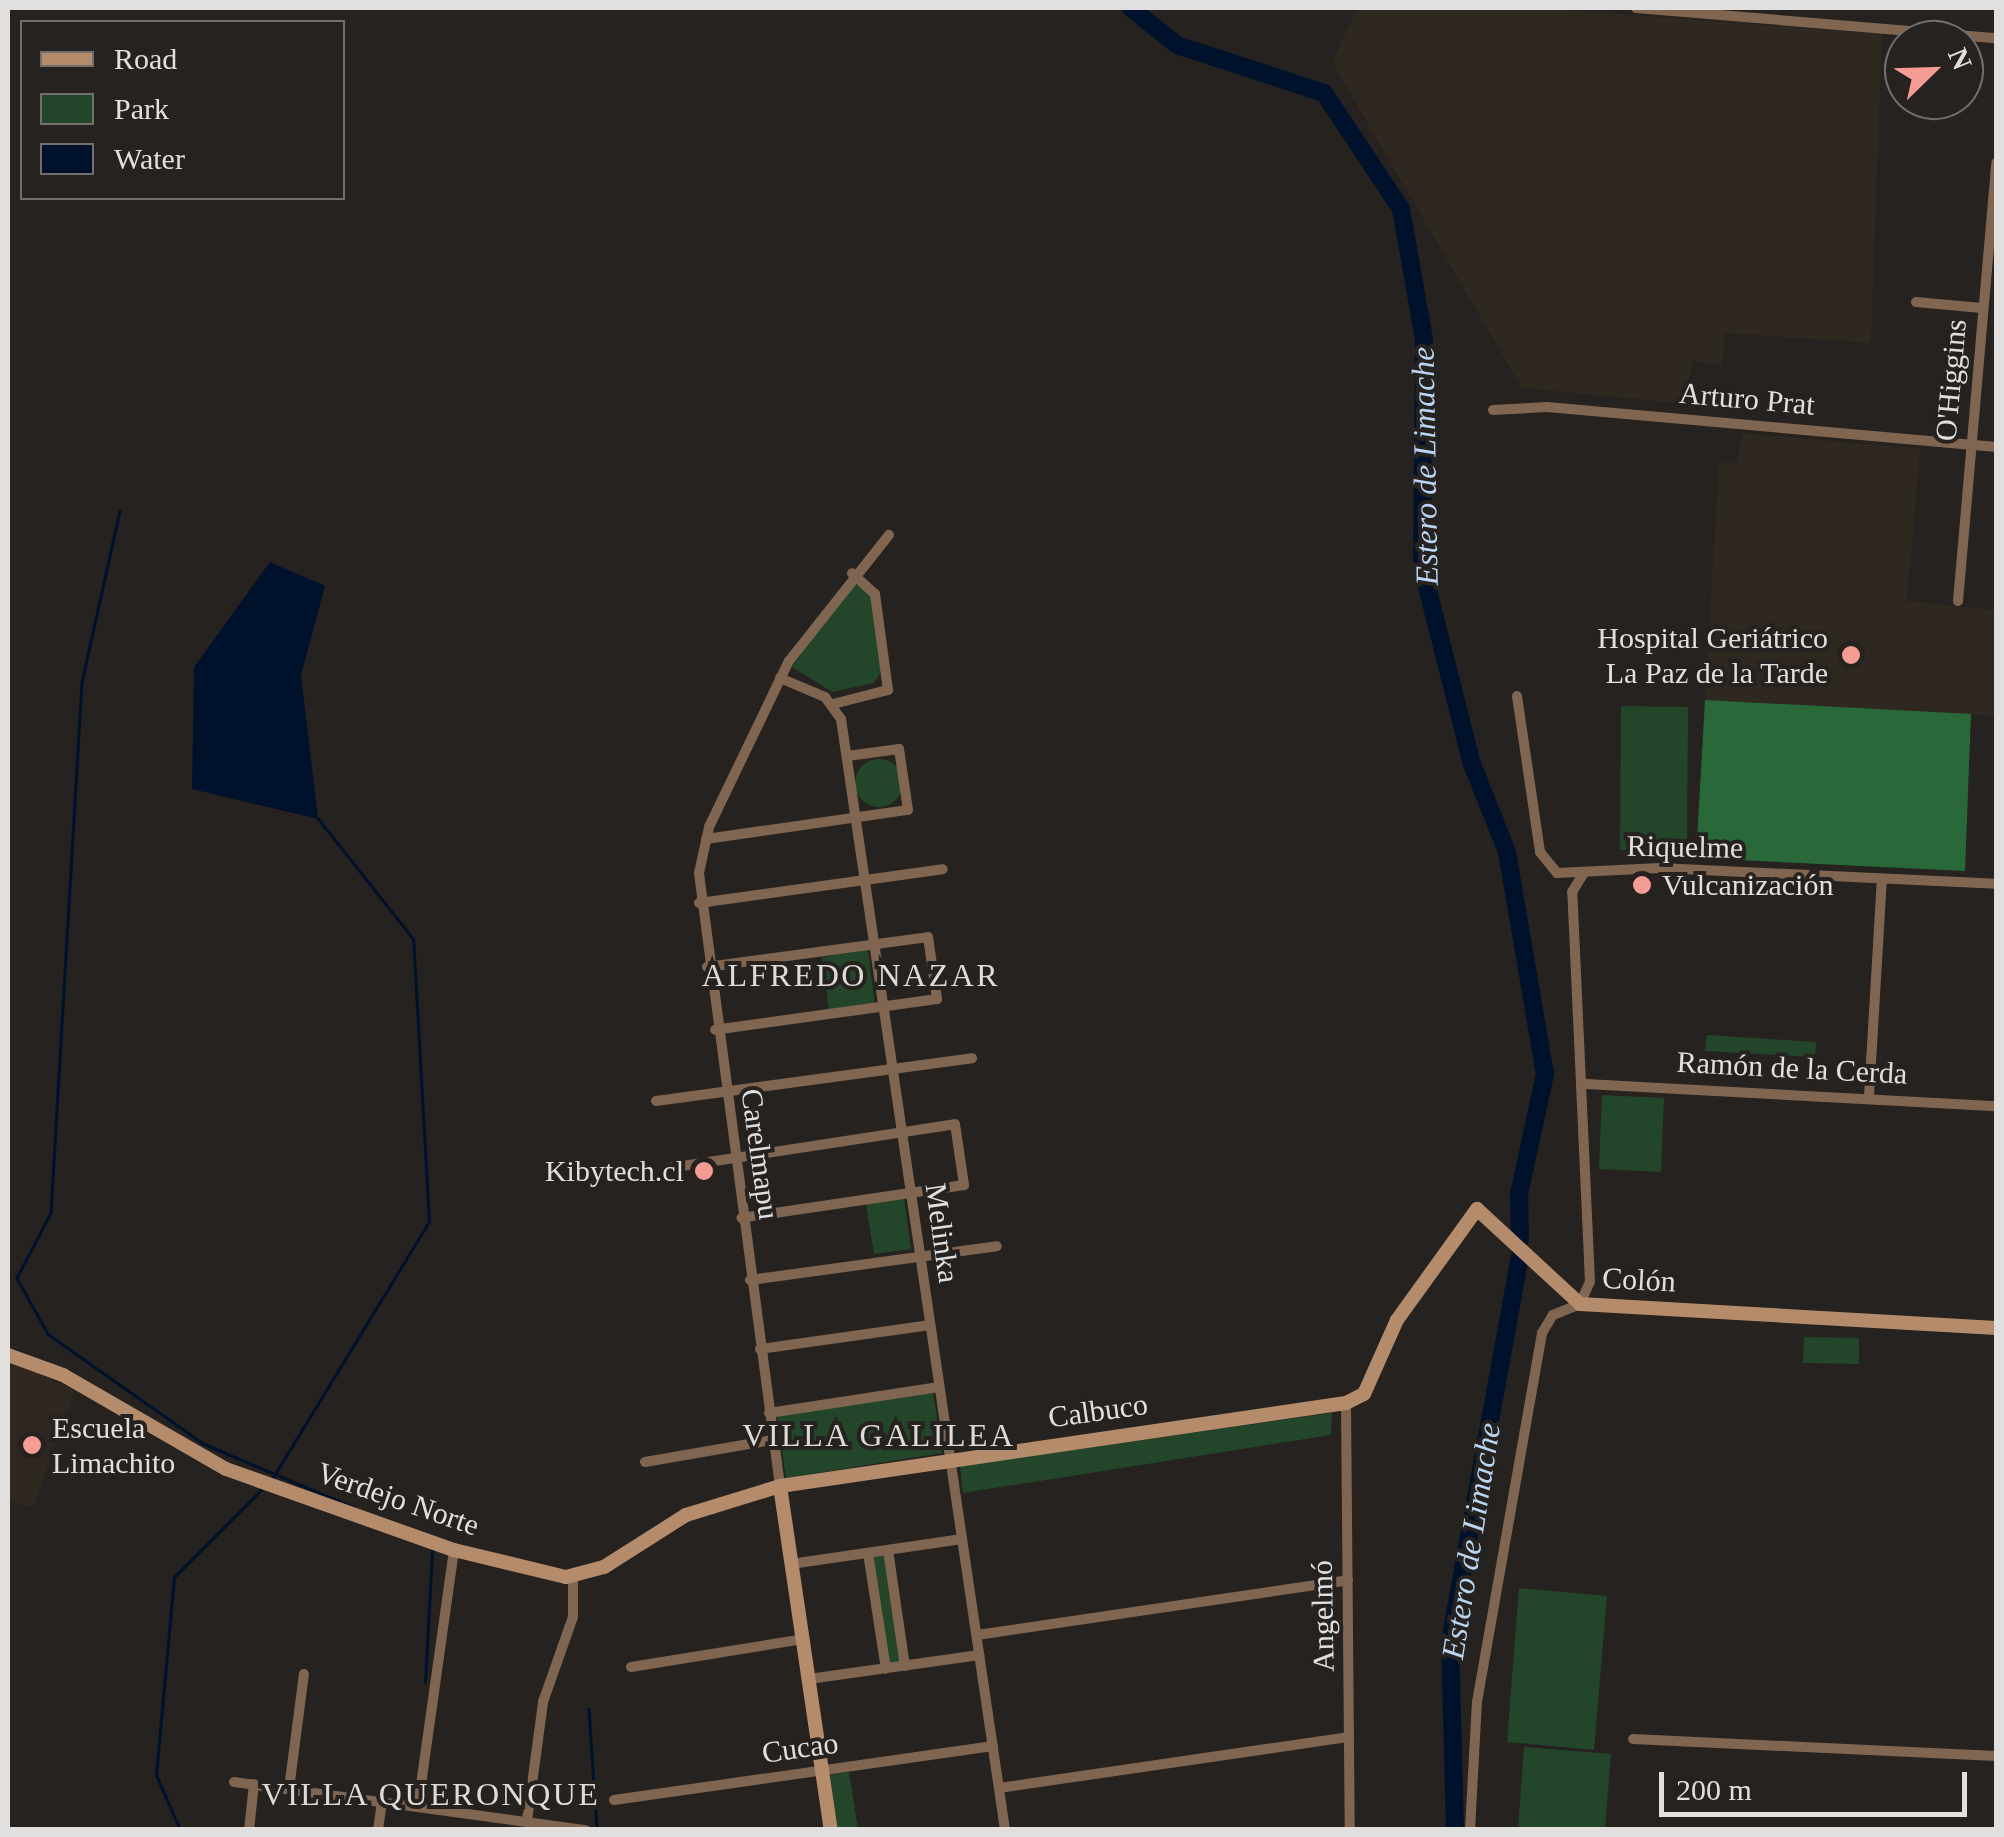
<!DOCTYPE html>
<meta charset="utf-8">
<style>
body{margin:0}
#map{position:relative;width:2004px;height:1837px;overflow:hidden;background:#25221f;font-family:Georgia,serif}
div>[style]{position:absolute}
.built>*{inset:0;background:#2f2820}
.green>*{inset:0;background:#23462a}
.round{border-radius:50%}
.forest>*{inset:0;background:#296939}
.water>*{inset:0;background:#00122b}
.stream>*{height:2.5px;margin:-1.25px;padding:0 1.25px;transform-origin:1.25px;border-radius:1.25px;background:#00122b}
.river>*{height:18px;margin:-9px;padding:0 9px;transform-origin:9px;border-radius:9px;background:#00122b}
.street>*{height:10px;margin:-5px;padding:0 5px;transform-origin:5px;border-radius:5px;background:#806651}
.secondary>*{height:14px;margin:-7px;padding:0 7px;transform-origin:7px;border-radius:7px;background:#b58c6b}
.dots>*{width:28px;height:28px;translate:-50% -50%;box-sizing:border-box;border:5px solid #25221f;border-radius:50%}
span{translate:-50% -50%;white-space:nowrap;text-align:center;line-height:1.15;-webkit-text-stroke:8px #25221f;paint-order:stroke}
.street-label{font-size:30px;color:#e2e0de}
.poi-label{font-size:30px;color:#e2e0de}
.right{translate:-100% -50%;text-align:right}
.left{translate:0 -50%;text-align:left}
.water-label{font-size:32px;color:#b9d5f3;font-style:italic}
.neighbourhood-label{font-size:32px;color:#dfdbd7;letter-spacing:2.5px}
.frame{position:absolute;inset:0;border:10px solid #e2e0de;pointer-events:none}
.legend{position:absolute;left:20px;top:20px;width:325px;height:180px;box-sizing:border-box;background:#25221f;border:2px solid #716e6b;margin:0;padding:12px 18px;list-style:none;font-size:30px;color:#e2e0de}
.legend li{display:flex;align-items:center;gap:20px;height:50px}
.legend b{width:50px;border:2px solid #716e6b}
.north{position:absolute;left:1884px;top:20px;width:100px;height:100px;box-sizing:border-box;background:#25221f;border:2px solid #716e6b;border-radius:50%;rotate:67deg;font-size:28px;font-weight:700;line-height:40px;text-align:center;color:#e2e0de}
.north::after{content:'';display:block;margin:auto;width:35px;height:45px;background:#f59c95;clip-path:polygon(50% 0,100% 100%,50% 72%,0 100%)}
.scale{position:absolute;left:1659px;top:1772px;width:308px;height:45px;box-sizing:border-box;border:5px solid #e2e0de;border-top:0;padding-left:12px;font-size:30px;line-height:35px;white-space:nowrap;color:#e2e0de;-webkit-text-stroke:8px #25221f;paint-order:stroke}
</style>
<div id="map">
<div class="built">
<div style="clip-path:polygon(1358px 8px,1542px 8px,1882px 34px,1871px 343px,1725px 333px,1722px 366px,1692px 360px,1688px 404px,1522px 388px,1332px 62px)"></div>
<div style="clip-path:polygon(1741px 433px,1920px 449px,1907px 601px,1996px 610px,1996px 716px,1705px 700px,1719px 463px,1738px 463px)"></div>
<div style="clip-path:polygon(8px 1360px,75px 1390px,33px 1508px,8px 1500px)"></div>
</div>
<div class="green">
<div style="clip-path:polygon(853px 578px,871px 593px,881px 672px,874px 683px,832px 692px,792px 667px)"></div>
<div style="clip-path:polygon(1621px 706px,1688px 707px,1687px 850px,1620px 850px)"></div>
<div class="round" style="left:855px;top:759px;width:48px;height:48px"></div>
<div style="clip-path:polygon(868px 950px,875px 1005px,829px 1011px,822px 957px)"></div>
<div style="clip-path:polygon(1707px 1035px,1816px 1042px,1815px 1057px,1705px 1051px)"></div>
<div style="clip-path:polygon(1602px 1095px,1664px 1098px,1661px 1172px,1599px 1169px)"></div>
<div style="clip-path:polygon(904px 1198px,911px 1249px,874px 1254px,866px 1204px)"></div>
<div style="clip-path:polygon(1804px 1337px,1859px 1338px,1859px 1364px,1803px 1363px)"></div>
<div style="clip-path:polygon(933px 1391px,942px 1453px,786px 1478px,777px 1415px)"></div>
<div style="clip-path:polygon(1332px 1413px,1331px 1435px,963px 1493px,960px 1466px)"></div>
<div style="clip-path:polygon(886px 1554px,901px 1662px,887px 1664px,872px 1556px)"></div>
<div style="clip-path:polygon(1519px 1588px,1607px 1596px,1594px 1750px,1507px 1742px)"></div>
<div style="clip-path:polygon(1524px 1747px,1611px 1754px,1605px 1829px,1518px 1829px)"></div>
<div style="clip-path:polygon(849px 1772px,858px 1829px,838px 1829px,830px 1775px)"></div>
</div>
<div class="forest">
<div style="clip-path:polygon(1705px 700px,1971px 714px,1965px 871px,1696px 858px)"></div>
</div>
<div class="water">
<div style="clip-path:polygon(270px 562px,325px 586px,301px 675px,318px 819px,192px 789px,194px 667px)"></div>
</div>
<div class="stream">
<div style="left:120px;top:511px;width:175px;rotate:102.5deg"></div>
<div style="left:82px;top:682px;width:532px;rotate:93.34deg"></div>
<div style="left:51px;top:1213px;width:73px;rotate:117.6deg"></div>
<div style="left:17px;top:1278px;width:64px;rotate:61deg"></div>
<div style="left:48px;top:1334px;width:191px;rotate:35.2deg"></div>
<div style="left:204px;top:1444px;width:162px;rotate:22.9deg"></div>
<div style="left:272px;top:1479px;width:301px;rotate:-58.6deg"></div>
<div style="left:429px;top:1222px;width:283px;rotate:-93.2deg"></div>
<div style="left:413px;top:939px;width:153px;rotate:-128.4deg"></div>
<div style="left:425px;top:1682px;width:131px;rotate:-86.9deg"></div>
<div style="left:589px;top:1709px;width:121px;rotate:86.2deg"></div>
<div style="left:180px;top:1830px;width:60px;rotate:-113.6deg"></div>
<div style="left:156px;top:1775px;width:199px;rotate:-84.8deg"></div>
<div style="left:174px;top:1577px;width:124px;rotate:-45deg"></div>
</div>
<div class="river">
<div style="left:1131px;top:8px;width:59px;rotate:38.8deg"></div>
<div style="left:1177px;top:45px;width:155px;rotate:18.1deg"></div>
<div style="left:1324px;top:93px;width:139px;rotate:56.4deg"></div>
<div style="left:1401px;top:209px;width:133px;rotate:80deg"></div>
<div style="left:1424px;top:340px;width:227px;rotate:90.5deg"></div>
<div style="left:1422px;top:567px;width:203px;rotate:75.8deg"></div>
<div style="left:1472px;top:764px;width:95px;rotate:68.3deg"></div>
<div style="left:1507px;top:852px;width:225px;rotate:80.3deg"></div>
<div style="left:1545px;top:1074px;width:123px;rotate:102.2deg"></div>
<div style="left:1519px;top:1194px;width:45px;rotate:88.7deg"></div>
<div style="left:1455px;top:1830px;width:189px;rotate:-91.5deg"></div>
<div style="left:1450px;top:1641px;width:392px;rotate:-79.7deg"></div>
</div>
<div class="street">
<div style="left:1636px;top:8px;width:361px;rotate:4.8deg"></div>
<div style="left:1916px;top:302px;width:66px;rotate:5.2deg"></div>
<div style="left:1493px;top:410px;width:54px;rotate:-3.2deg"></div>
<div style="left:1547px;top:407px;width:451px;rotate:5.1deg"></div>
<div style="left:1958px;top:601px;width:440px;rotate:-85deg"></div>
<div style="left:780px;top:678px;width:49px;rotate:22.9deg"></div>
<div style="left:825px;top:697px;width:27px;rotate:54deg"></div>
<div style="left:841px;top:719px;width:1123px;rotate:81.6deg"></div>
<div style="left:1517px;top:696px;width:158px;rotate:81.6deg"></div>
<div style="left:1540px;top:852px;width:27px;rotate:51deg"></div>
<div style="left:1557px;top:873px;width:103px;rotate:-2.8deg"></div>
<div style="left:1660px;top:868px;width:336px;rotate:2.7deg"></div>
<div style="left:833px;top:704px;width:57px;rotate:-14.3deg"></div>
<div style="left:888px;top:690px;width:97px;rotate:-97.7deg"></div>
<div style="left:875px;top:594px;width:31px;rotate:-138deg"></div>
<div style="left:706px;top:839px;width:204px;rotate:-8.2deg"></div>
<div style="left:908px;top:810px;width:62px;rotate:-98.4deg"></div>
<div style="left:899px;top:749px;width:52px;rotate:172.3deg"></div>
<div style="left:699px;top:903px;width:246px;rotate:-7.9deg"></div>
<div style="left:707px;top:967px;width:223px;rotate:-7.7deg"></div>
<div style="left:928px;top:937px;width:63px;rotate:81.7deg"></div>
<div style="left:937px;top:999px;width:224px;rotate:172.1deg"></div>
<div style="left:1586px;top:1084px;width:411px;rotate:3.1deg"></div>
<div style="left:1869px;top:1096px;width:218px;rotate:-86.6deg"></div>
<div style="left:656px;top:1101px;width:319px;rotate:-7.7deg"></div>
<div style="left:669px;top:1168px;width:289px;rotate:-8.7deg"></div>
<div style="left:955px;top:1124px;width:62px;rotate:81.6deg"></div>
<div style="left:964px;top:1185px;width:225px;rotate:171.6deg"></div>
<div style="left:750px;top:1280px;width:249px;rotate:-7.8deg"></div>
<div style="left:760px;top:1349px;width:172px;rotate:-8deg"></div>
<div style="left:1346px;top:1403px;width:427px;rotate:89.5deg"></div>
<div style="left:769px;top:1413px;width:172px;rotate:-8.7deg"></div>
<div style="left:645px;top:1462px;width:130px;rotate:-9.8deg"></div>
<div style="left:780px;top:1486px;width:618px;rotate:-97.53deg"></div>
<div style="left:699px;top:873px;width:47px;rotate:-77.7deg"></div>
<div style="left:709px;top:827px;width:184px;rotate:-64.3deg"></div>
<div style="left:789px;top:661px;width:161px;rotate:-51.6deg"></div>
<div style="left:888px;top:1550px;width:117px;rotate:81.7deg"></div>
<div style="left:868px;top:1553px;width:117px;rotate:81.2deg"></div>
<div style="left:791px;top:1564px;width:173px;rotate:-8.3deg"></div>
<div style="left:977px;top:1635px;width:375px;rotate:-8.4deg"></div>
<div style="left:631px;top:1667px;width:174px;rotate:-9.2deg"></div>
<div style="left:809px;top:1679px;width:172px;rotate:-8deg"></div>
<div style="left:1633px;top:1739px;width:363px;rotate:2.7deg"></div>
<div style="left:234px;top:1782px;width:355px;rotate:7.8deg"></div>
<div style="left:999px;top:1788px;width:354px;rotate:-8.3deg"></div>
<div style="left:289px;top:1789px;width:116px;rotate:-82.6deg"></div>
<div style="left:614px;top:1800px;width:383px;rotate:-8.1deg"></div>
<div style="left:418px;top:1806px;width:259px;rotate:-82deg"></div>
<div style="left:527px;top:1821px;width:120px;rotate:-82.3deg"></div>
<div style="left:543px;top:1702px;width:90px;rotate:-70.6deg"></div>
<div style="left:573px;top:1617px;width:41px;rotate:-90deg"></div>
<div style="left:249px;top:1830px;width:46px;rotate:-83.8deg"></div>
<div style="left:378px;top:1830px;width:27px;rotate:-82deg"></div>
<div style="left:1470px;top:1830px;width:128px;rotate:-86.9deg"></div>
<div style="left:1477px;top:1702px;width:375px;rotate:-80deg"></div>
<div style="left:1542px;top:1333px;width:21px;rotate:-59deg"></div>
<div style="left:1553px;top:1315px;width:29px;rotate:-22deg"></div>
<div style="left:1580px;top:1304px;width:24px;rotate:-66deg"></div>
<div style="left:1590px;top:1282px;width:390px;rotate:-92.6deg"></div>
<div style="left:1572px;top:892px;width:22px;rotate:-58deg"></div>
</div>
<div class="secondary">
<div style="left:8px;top:1355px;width:59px;rotate:20deg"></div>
<div style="left:63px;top:1375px;width:188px;rotate:30deg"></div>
<div style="left:226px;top:1469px;width:242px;rotate:19.6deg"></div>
<div style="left:454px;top:1550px;width:115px;rotate:13.6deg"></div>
<div style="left:566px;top:1577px;width:39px;rotate:-15deg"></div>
<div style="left:604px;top:1567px;width:97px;rotate:-32.4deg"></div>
<div style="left:686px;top:1515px;width:98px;rotate:-17.1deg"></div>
<div style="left:780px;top:1486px;width:572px;rotate:-8.34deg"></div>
<div style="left:1346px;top:1403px;width:20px;rotate:-27deg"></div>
<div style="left:1364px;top:1394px;width:81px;rotate:-66deg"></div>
<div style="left:1397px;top:1320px;width:137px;rotate:-54.2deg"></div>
<div style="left:1477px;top:1209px;width:140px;rotate:42.7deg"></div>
<div style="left:1580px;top:1304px;width:417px;rotate:3.3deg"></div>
<div style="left:780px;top:1486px;width:348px;rotate:81.6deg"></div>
</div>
<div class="dots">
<div style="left:1851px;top:655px;background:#f59c95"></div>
<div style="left:1642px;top:885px;background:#f59c95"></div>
<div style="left:704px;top:1171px;background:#f59c95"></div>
<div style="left:32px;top:1445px;background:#f59c95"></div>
</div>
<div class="street-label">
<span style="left:1951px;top:380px;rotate:-85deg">O'Higgins</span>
<span style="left:1747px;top:399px;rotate:5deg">Arturo Prat</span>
<span style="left:1685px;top:847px;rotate:1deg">Riquelme</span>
<span style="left:1792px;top:1068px;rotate:3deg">Ramón de la Cerda</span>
<span style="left:760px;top:1154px;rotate:82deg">Carelmapu</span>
<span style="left:942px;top:1233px;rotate:82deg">Melinka</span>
<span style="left:1639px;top:1280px;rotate:3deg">Colón</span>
<span style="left:1098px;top:1411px;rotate:-8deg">Calbuco</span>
<span style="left:398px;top:1499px;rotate:19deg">Verdejo Norte</span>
<span style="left:1323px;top:1616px;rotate:-91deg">Angelmó</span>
<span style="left:800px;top:1748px;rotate:-8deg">Cucao</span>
</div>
<div class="poi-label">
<span class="right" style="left:1828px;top:655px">Hospital Geriátrico<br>La Paz de la Tarde</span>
<span class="left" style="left:1662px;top:885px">Vulcanización</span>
<span class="right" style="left:684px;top:1171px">Kibytech.cl</span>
<span class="left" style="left:52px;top:1445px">Escuela<br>Limachito</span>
</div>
<div class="water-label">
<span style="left:1425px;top:466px;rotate:-91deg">Estero de Limache</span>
<span style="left:1471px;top:1541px;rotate:-81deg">Estero de Limache</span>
</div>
<div class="neighbourhood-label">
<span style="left:851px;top:975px">ALFREDO NAZAR</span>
<span style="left:879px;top:1435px">VILLA GALILEA</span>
<span style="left:431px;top:1794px">VILLA QUERONQUE</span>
</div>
<div class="frame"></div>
<ul class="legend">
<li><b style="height:12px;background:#b58c6b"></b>Road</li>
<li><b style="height:28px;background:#23462a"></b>Park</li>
<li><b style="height:28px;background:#00122b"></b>Water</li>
</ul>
<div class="north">N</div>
<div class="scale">200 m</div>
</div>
